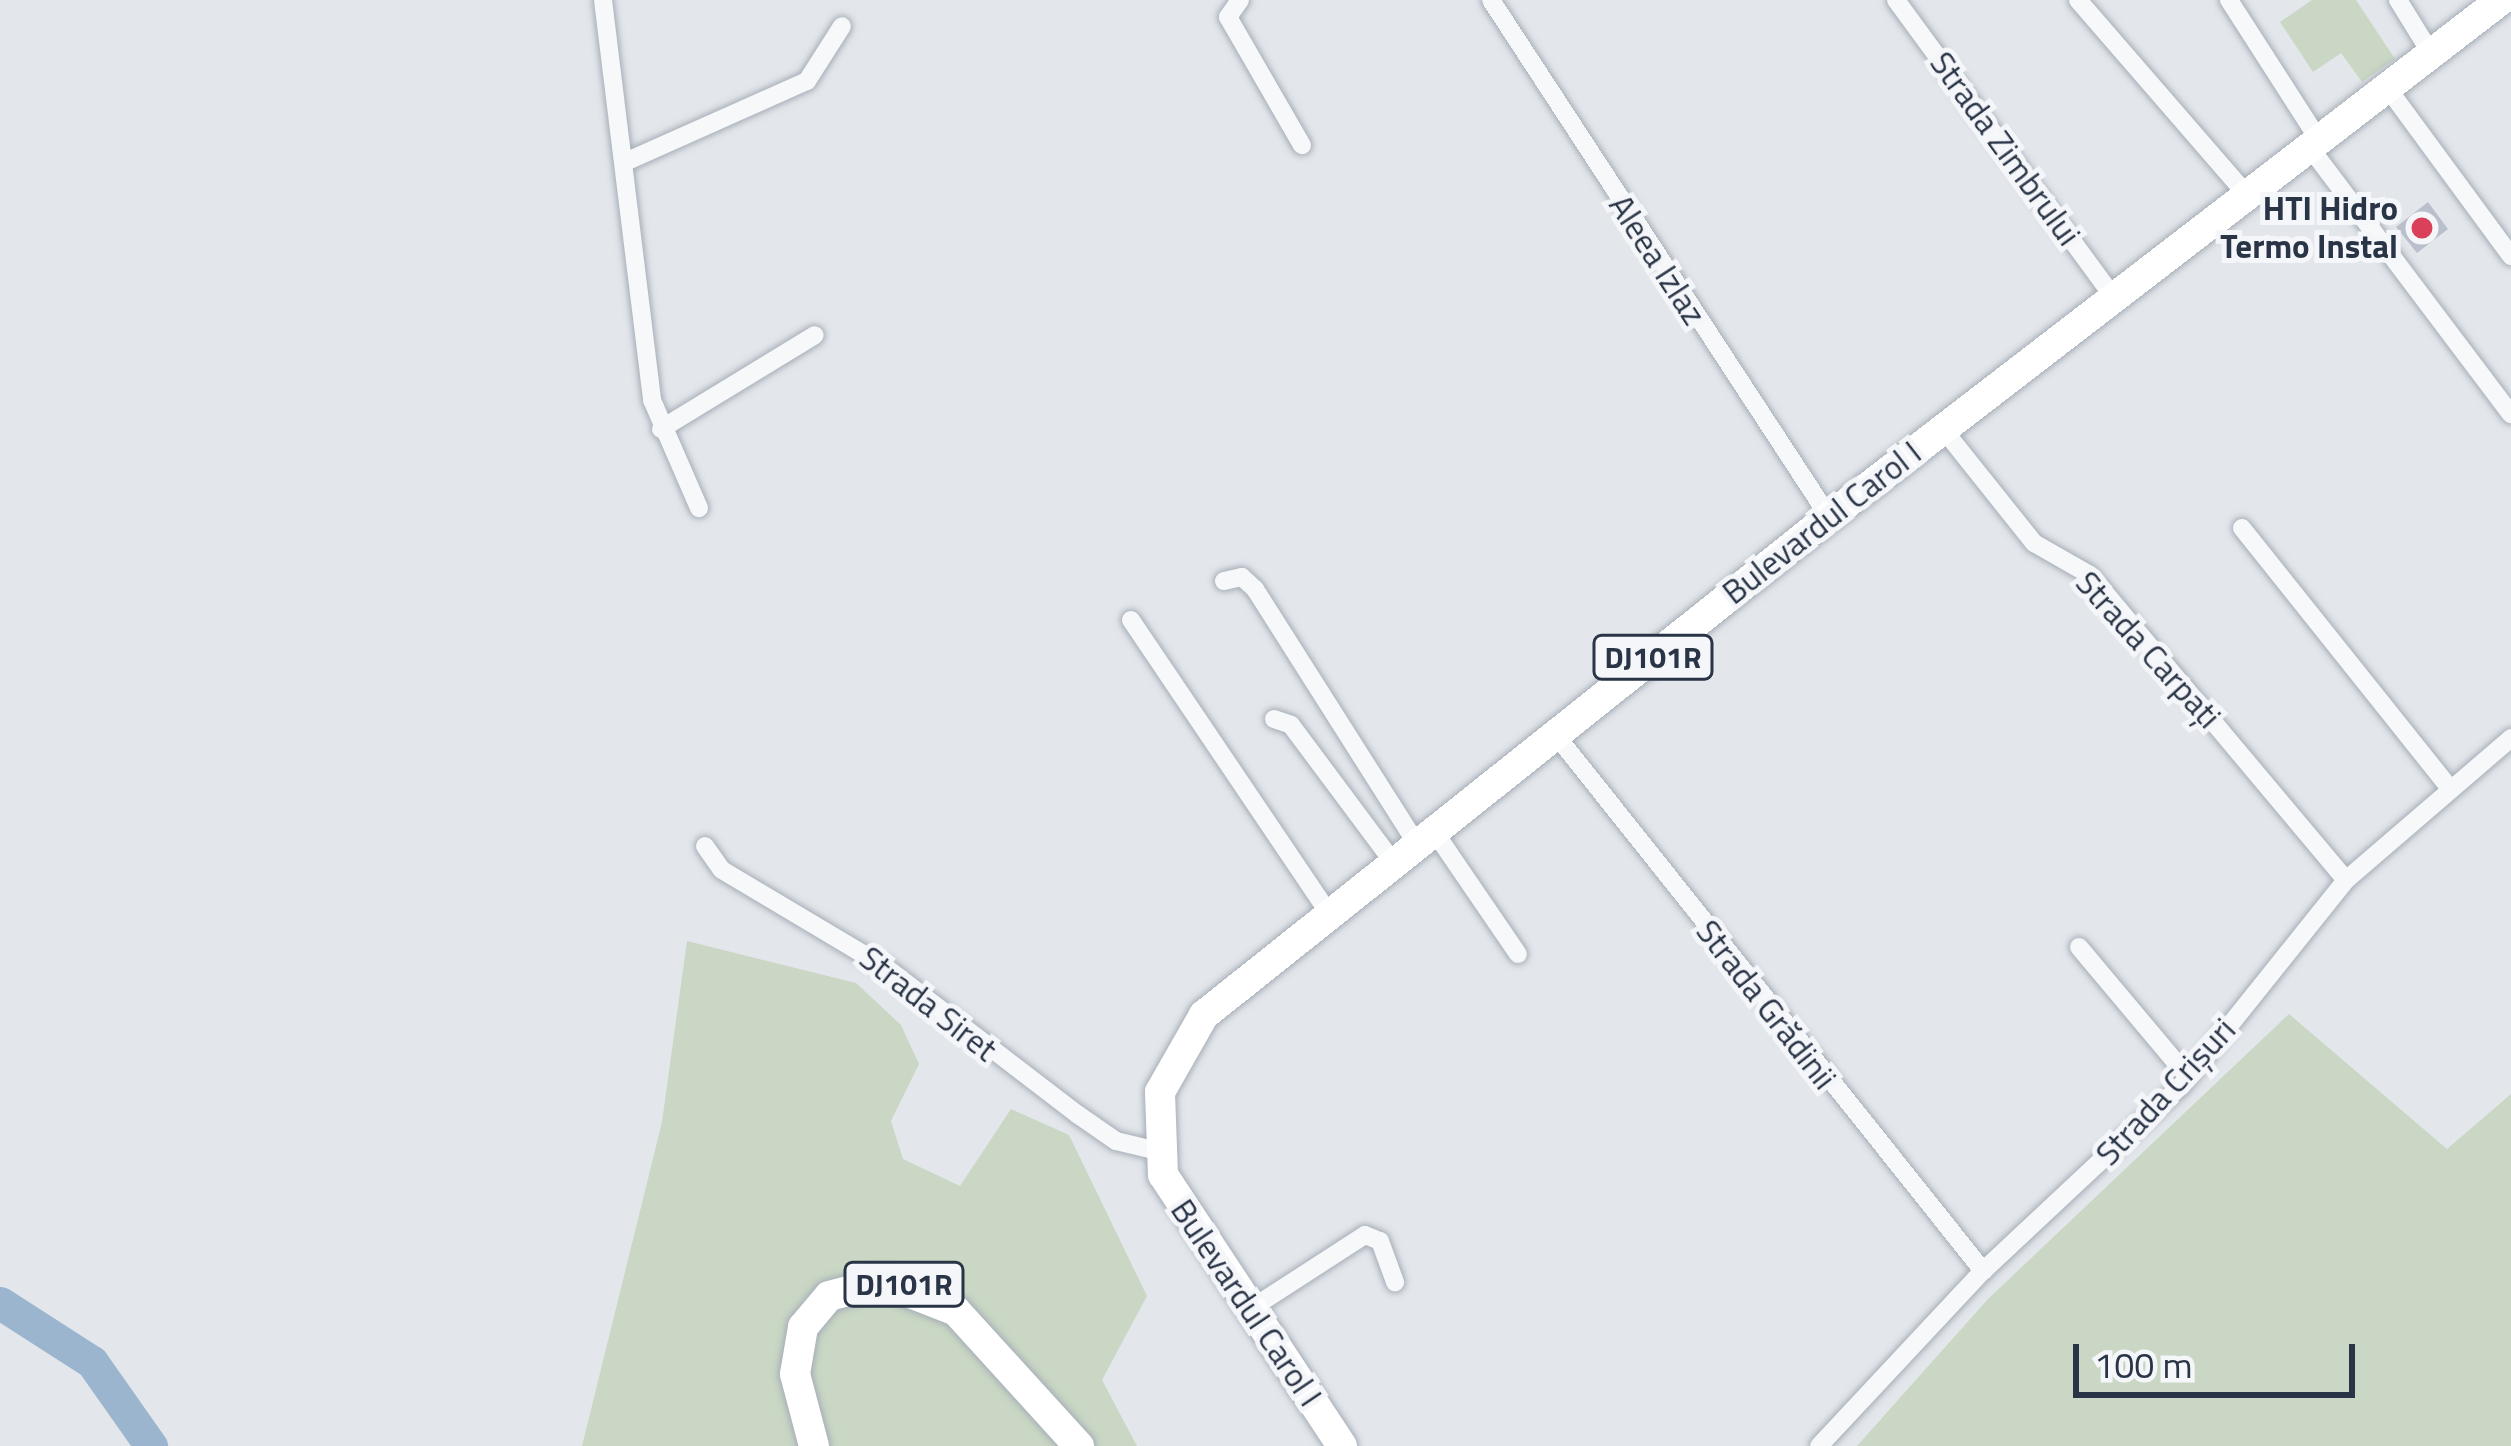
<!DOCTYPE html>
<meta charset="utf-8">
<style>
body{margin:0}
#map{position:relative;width:2511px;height:1446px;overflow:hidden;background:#e3e7ec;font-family:"Titillium Web",sans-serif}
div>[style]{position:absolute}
.green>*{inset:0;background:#c9d7c4}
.river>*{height:33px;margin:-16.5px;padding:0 16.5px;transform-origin:16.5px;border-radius:16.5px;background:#9cb5cf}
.building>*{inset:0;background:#bac0cb}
.roads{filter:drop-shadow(0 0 3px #a7aeb7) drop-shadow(0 0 3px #a7aeb7)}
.minor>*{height:18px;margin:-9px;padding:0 9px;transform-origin:9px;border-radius:9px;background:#f7f8fa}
.primary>*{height:30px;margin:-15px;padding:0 15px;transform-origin:15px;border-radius:15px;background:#fff}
.dots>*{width:33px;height:33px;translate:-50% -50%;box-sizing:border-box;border:6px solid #f4f6f9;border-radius:50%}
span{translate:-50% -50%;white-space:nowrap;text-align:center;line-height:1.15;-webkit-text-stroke:10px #f4f6f9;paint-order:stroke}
.shield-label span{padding:3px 9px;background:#f4f6f9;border:3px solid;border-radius:9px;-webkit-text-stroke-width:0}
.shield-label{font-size:30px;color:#293446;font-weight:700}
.street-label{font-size:33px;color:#293446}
.poi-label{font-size:33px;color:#293446;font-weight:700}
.right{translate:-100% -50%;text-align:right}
.scale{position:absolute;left:2073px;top:1344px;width:282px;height:54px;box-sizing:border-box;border:6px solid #293446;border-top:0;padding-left:15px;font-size:36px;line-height:42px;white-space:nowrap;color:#293446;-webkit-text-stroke:9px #f4f6f9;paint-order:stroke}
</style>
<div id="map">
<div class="green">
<div style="clip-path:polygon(2312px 0,2356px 0,2395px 59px,2362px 82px,2341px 53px,2313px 72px,2280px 22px)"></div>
<div style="clip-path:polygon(687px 941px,856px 983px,901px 1025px,919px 1064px,891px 1121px,903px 1159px,960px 1186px,1011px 1109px,1069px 1135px,1147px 1296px,1102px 1380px,1137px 1446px,582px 1446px,662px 1122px)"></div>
<div style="clip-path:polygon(2289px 1014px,2447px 1149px,2511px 1094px,2511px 1446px,1857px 1446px,1988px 1299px)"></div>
</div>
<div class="river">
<div style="left:0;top:1303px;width:109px;rotate:32.7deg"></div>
<div style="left:92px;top:1362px;width:103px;rotate:54.9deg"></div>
</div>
<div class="building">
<div style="clip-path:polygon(2428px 202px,2448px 229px,2417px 253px,2396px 227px)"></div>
</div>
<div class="roads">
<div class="minor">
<div style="left:603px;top:0;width:403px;rotate:83deg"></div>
<div style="left:652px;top:400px;width:118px;rotate:66.5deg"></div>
<div style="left:1240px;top:0;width:21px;rotate:125deg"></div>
<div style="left:1228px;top:17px;width:148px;rotate:60deg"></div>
<div style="left:1491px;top:0;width:618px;rotate:56.82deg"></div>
<div style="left:1896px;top:0;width:369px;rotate:53.8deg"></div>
<div style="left:2078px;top:0;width:259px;rotate:49.1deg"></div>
<div style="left:2229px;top:0;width:169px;rotate:57.3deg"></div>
<div style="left:2398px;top:0;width:65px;rotate:58.3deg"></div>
<div style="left:2389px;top:90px;width:206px;rotate:53.7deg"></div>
<div style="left:2311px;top:149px;width:332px;rotate:53deg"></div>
<div style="left:625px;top:162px;width:199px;rotate:-24deg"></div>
<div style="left:807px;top:81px;width:65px;rotate:-57.5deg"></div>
<div style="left:661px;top:429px;width:180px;rotate:-31.4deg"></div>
<div style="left:1943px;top:429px;width:146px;rotate:51.4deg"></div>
<div style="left:2034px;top:543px;width:64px;rotate:29.7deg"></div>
<div style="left:2090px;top:575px;width:398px;rotate:50deg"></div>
<div style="left:2242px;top:528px;width:330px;rotate:51.4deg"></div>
<div style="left:1224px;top:581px;width:18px;rotate:-13deg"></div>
<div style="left:1242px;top:577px;width:18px;rotate:43deg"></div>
<div style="left:1255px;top:589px;width:302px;rotate:57.6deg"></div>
<div style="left:1131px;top:620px;width:352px;rotate:56deg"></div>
<div style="left:1274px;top:719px;width:18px;rotate:19deg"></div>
<div style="left:1291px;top:725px;width:171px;rotate:53.3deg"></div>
<div style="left:1555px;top:734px;width:687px;rotate:51.44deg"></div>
<div style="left:1434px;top:831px;width:149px;rotate:55.7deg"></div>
<div style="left:705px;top:846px;width:29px;rotate:55deg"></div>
<div style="left:722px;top:870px;width:193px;rotate:30.8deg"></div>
<div style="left:888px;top:969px;width:238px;rotate:37.5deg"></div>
<div style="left:1077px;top:1114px;width:47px;rotate:34.7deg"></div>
<div style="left:1116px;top:1141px;width:43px;rotate:13.4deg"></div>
<div style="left:2079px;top:947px;width:170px;rotate:50deg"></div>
<div style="left:1249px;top:1310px;width:138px;rotate:-32.9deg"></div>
<div style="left:1365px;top:1235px;width:16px;rotate:22deg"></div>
<div style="left:1380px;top:1241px;width:44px;rotate:69.9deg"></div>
<div style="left:1819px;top:1446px;width:240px;rotate:-46.9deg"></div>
<div style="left:1983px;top:1271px;width:271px;rotate:-43.1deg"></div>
<div style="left:2181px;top:1086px;width:264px;rotate:-51.3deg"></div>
<div style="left:2346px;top:880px;width:218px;rotate:-40.7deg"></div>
</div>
<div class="primary">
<div style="left:814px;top:1446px;width:74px;rotate:-104.8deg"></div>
<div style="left:795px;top:1374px;width:48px;rotate:-80.3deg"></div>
<div style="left:803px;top:1327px;width:40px;rotate:-50deg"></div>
<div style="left:829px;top:1296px;width:55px;rotate:-14.8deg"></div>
<div style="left:882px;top:1282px;width:79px;rotate:21.4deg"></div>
<div style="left:956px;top:1311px;width:183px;rotate:47.7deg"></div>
<div style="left:1342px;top:1446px;width:325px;rotate:-123.4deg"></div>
<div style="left:1163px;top:1175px;width:83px;rotate:-92.1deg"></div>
<div style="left:1160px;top:1092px;width:89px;rotate:-60.3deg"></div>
<div style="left:1204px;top:1015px;width:799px;rotate:-38.55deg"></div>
<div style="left:1829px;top:517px;width:848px;rotate:-37.57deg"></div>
</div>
</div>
<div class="dots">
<div style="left:2422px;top:228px;background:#da4059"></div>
</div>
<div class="shield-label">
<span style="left:1653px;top:657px">DJ101R</span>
<span style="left:904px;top:1284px">DJ101R</span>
</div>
<div class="street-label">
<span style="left:2005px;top:149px;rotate:54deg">Strada Zimbrului</span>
<span style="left:1657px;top:260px;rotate:57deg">Aleea Izlaz</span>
<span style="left:1822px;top:523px;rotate:-38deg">Bulevardul Carol I</span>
<span style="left:2148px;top:650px;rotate:48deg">Strada Carpați</span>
<span style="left:928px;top:1004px;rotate:38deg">Strada Siret</span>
<span style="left:1766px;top:1005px;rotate:52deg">Strada Grădinii</span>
<span style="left:2166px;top:1092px;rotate:-47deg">Strada Crișuri</span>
<span style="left:1246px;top:1303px;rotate:56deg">Bulevardul Carol I</span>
</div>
<div class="poi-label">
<span class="right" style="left:2398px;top:228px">HTI Hidro<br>Termo Instal</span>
</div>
<div class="scale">100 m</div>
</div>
